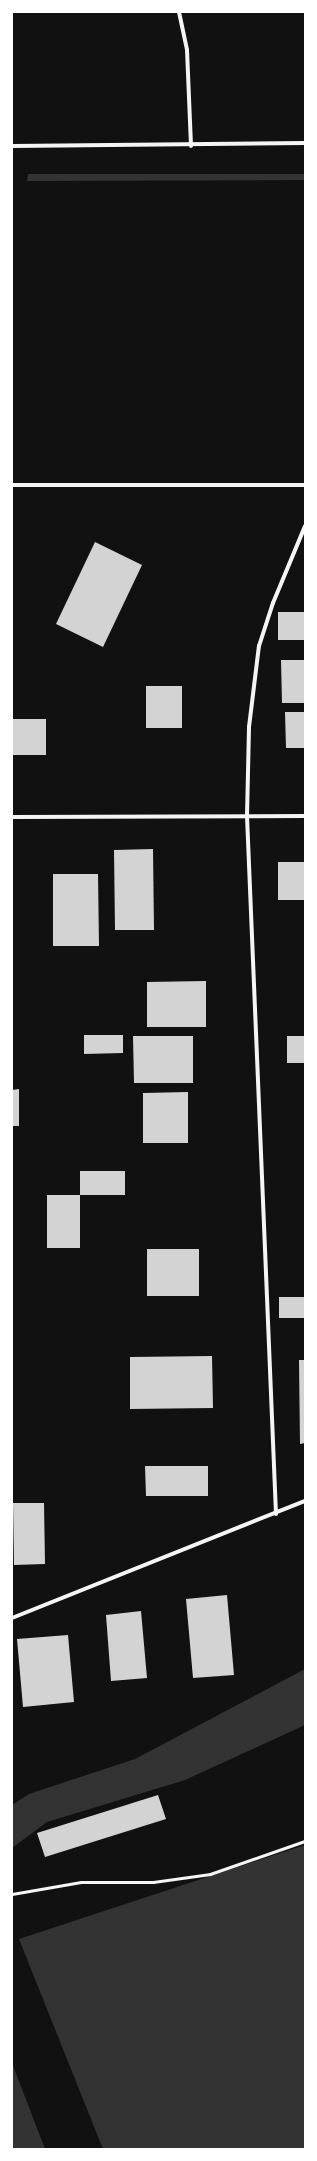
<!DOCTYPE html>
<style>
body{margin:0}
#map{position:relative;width:317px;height:2161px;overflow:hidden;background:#111;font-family:Ubuntu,sans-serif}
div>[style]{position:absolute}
.water>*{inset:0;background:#333}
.building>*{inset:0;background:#d3d3d3}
.service>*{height:3px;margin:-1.5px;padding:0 1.5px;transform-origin:1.5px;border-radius:1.5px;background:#f5f5f5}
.minor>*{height:4px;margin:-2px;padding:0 2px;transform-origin:2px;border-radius:2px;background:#f5f5f5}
span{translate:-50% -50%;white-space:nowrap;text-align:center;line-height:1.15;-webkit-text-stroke:3.5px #fff;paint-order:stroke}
.frame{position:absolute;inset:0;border:13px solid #fff;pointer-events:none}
</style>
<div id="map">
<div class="water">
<div style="clip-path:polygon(28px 174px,305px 174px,305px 180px,27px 181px)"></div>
<div style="clip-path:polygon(305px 1669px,305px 1725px,185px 1780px,47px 1822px,12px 1848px,12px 1805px,29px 1794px,135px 1759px)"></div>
<div style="clip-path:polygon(305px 1845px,305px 2149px,103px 2149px,19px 1939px)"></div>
<div style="clip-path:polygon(12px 2063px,45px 2149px,12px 2149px)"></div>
</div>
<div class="building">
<div style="clip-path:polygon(95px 542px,142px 565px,103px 647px,56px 624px)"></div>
<div style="clip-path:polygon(278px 612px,305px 612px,305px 640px,278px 640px)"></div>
<div style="clip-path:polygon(281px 660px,305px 660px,305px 703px,282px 703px)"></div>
<div style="clip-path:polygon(146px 686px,182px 686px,182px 728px,146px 728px)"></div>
<div style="clip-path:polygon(285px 712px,305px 712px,305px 748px,286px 748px)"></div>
<div style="clip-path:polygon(12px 719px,46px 719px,46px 755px,12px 755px)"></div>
<div style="clip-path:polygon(153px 849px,154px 930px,115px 930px,114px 850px)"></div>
<div style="clip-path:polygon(278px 862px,305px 862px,305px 900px,278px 900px)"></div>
<div style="clip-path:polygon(53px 874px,98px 874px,99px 946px,53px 946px)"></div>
<div style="clip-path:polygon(206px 981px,206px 1027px,147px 1027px,147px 982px)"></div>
<div style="clip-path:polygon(84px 1035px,123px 1035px,123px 1053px,84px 1054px)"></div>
<div style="clip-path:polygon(133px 1036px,193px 1036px,193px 1083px,134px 1083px)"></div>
<div style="clip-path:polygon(287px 1036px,305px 1036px,305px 1063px,287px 1063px)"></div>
<div style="clip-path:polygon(19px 1089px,19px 1126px,12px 1126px,12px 1090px)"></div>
<div style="clip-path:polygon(188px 1092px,188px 1143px,143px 1143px,143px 1093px)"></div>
<div style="clip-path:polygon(80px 1171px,125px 1171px,125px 1195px,80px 1195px,80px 1248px,47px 1248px,47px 1195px,80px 1195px)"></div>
<div style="clip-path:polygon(147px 1249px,199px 1249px,199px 1296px,147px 1296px)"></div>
<div style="clip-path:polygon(279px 1297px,304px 1297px,304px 1318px,279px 1318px)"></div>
<div style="clip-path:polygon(212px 1356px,213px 1408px,130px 1409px,130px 1357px)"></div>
<div style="clip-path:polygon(299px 1360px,305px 1360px,305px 1443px,300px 1444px)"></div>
<div style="clip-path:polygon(145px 1466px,208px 1466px,208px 1496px,146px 1496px)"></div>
<div style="clip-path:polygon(13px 1503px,44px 1503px,45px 1564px,14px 1565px)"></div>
<div style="clip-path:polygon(227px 1595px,234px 1675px,193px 1678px,186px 1599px)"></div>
<div style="clip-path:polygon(141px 1611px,147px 1678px,111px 1681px,106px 1615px)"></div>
<div style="clip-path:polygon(68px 1635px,74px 1702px,23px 1707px,17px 1639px)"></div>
<div style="clip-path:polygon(158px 1795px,166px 1819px,45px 1857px,37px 1833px)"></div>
</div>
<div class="service">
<div style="left:12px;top:1894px;width:70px;rotate:-9.9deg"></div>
<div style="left:81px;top:1882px;width:72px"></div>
<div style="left:153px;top:1882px;width:58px;rotate:-8deg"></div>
<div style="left:210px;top:1874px;width:101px;rotate:-19.2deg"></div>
</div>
<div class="minor">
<div style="left:179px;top:12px;width:39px;rotate:78deg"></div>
<div style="left:187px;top:50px;width:96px;rotate:87.6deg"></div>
<div style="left:12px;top:146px;width:293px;rotate:-0.6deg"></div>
<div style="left:12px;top:485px;width:293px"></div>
<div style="left:12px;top:817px;width:293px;rotate:-0.2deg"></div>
<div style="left:276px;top:1514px;width:699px;rotate:-92.38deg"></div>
<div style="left:247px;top:816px;width:89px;rotate:-88.7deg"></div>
<div style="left:249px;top:727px;width:82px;rotate:-83deg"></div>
<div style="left:259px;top:646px;width:45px;rotate:-72deg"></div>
<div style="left:273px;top:603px;width:83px;rotate:-67.4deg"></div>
<div style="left:12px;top:1618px;width:315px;rotate:-21.8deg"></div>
</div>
<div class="frame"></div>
</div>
